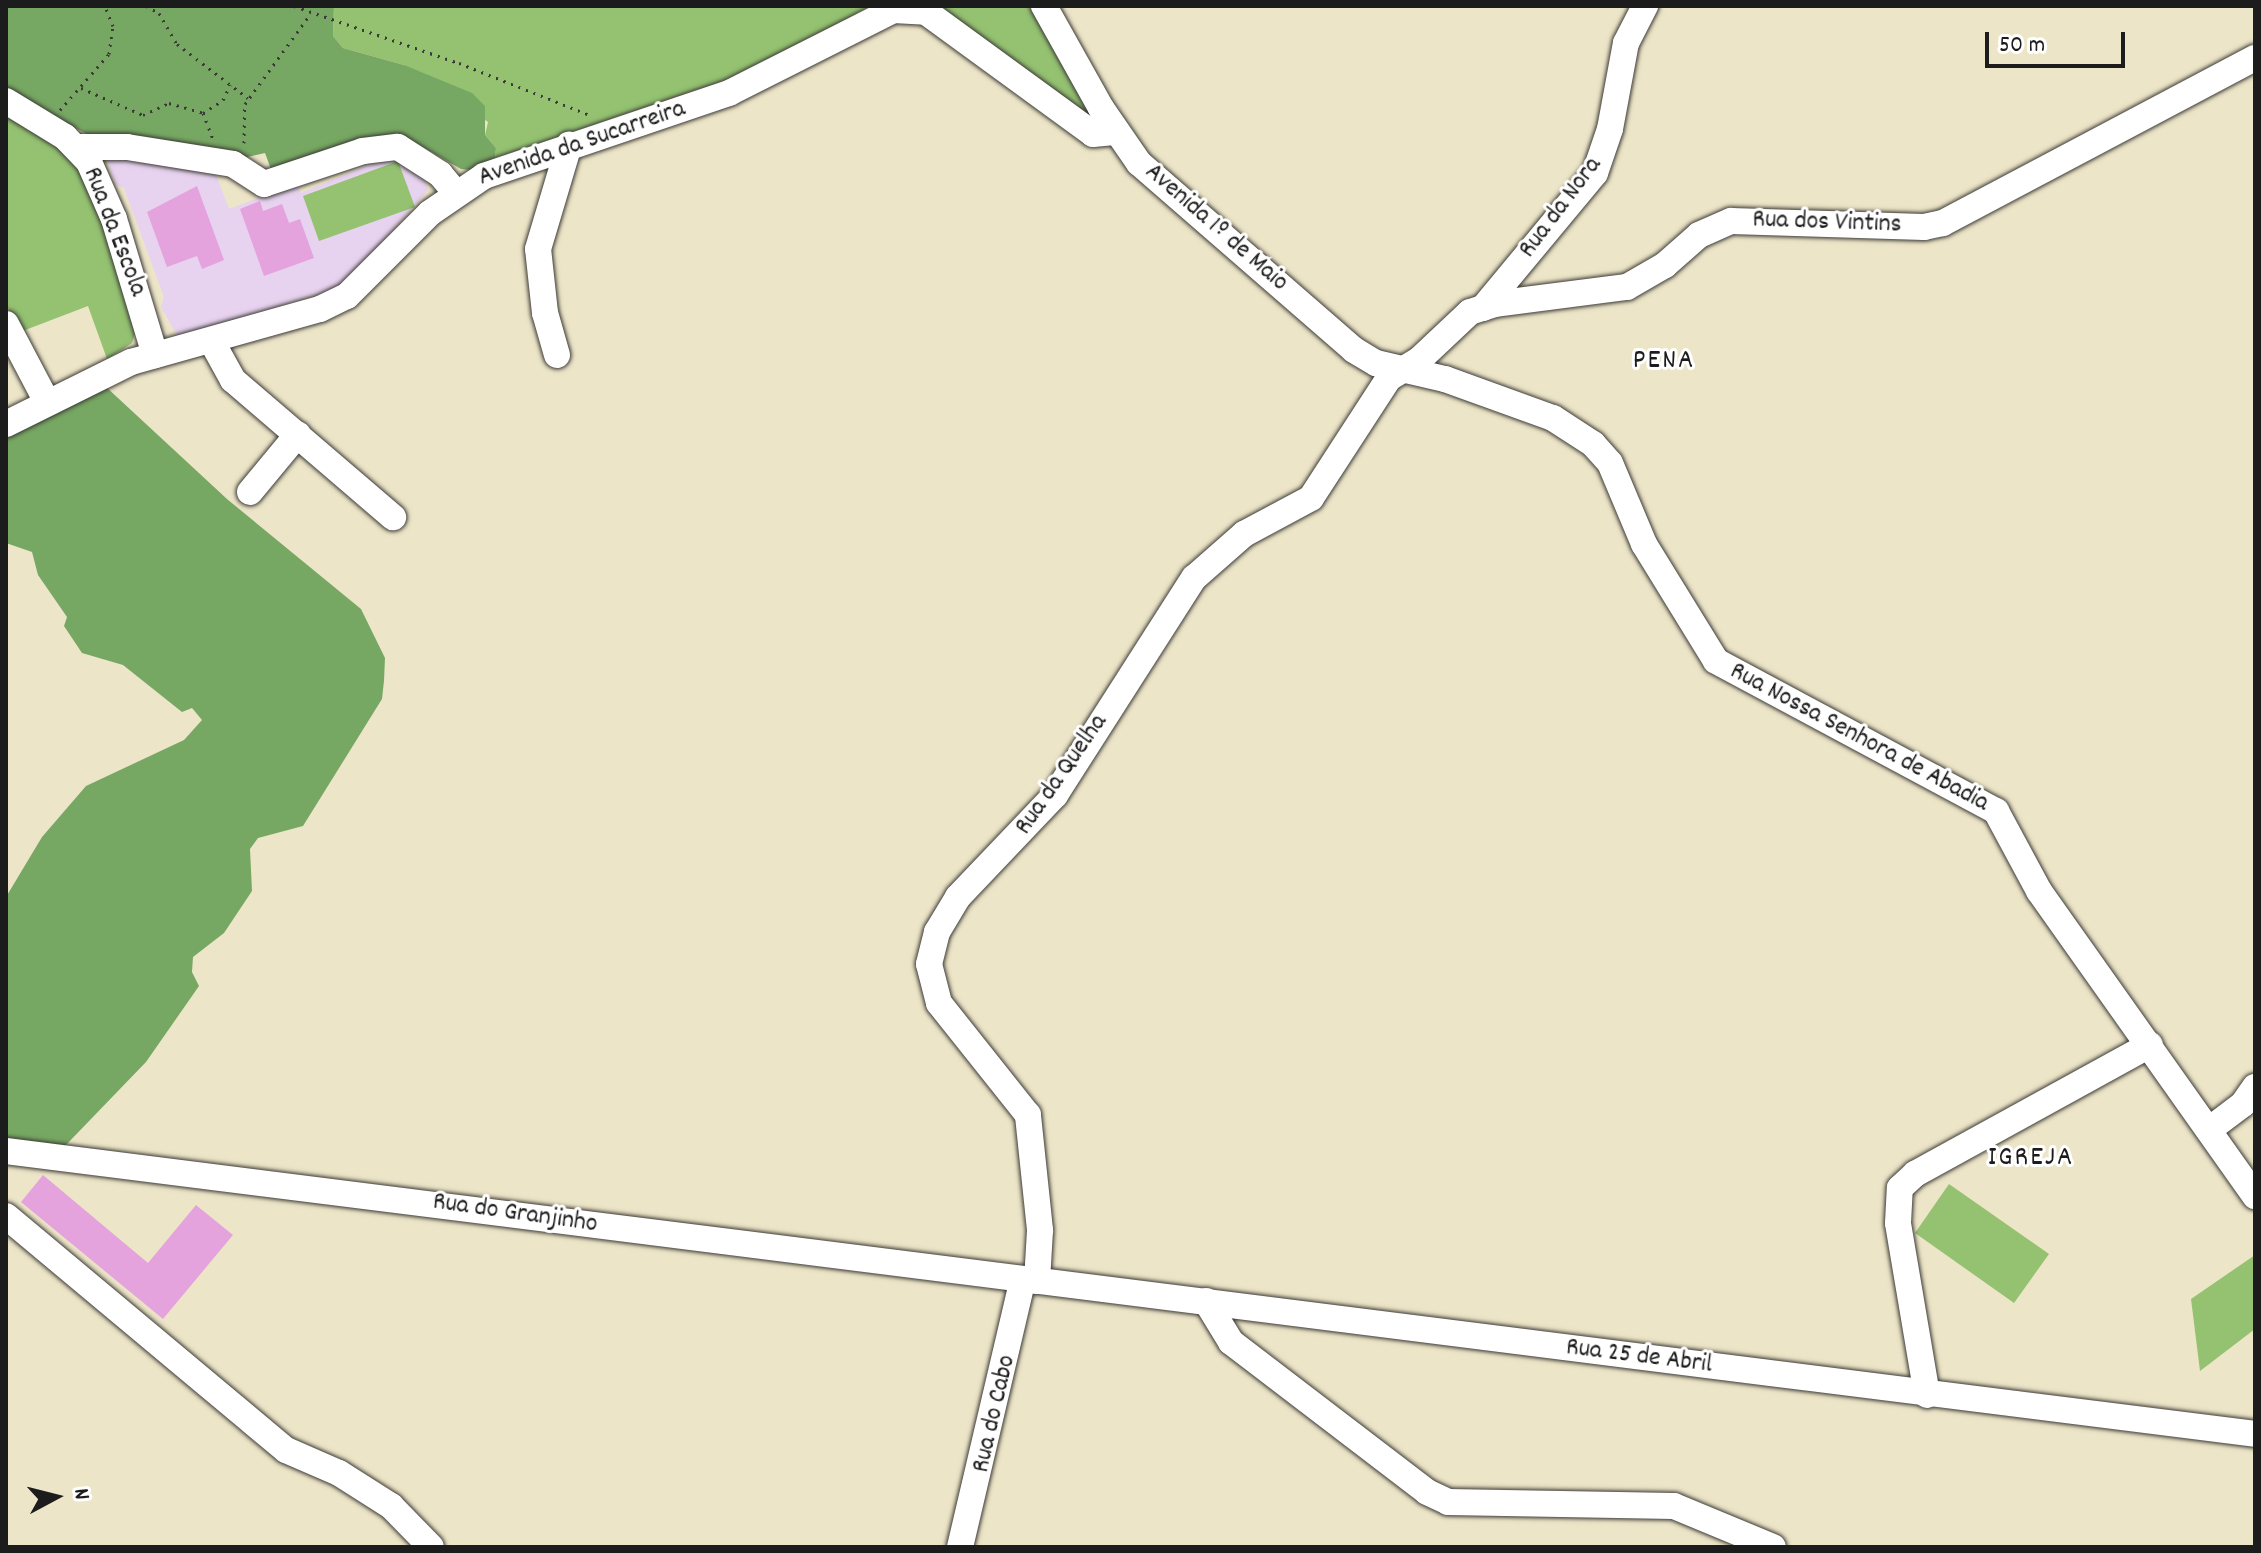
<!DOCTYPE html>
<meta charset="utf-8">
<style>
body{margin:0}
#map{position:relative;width:2261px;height:1553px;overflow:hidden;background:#ede5c8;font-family:Dekko,sans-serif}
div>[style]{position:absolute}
.built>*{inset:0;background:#e7d2ef}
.green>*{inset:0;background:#94c271}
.forest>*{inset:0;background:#77a863}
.building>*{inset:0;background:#e4a3dd}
.path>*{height:3px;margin-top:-1.5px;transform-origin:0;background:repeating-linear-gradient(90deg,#3b3a36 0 2px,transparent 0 8px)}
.roads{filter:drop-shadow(0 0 2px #3b3a36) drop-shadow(0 0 2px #3b3a36)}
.minor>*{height:26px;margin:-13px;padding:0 13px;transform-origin:13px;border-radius:13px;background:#fff}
span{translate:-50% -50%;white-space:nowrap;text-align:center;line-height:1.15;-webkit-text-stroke:6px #fff;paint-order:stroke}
.street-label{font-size:26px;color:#1c1c1c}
.neighbourhood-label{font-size:28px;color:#1c1c1c;letter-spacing:2px}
.frame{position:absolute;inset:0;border:8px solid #1c1c1c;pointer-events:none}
.north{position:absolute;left:16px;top:1457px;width:80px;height:80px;-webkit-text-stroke:6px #fff;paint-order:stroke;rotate:83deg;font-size:22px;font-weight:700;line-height:32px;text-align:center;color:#1c1c1c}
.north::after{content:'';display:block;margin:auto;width:28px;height:36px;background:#1c1c1c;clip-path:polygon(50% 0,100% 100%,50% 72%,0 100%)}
.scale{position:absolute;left:1985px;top:32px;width:140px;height:36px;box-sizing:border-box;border:4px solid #1c1c1c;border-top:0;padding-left:10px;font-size:24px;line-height:28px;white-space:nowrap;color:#1c1c1c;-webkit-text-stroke:6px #fff;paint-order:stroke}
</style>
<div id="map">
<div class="built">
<div style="clip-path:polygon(106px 157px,216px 174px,229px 209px,297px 183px,301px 193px,387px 157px,422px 175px,428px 190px,357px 272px,332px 290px,178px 337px,161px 307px,164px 297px,124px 188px,115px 184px)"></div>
</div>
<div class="green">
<div style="clip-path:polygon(334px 6px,870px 6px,753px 71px,495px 158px,496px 148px,485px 135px,488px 122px,404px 65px,343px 48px,333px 36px)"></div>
<div style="clip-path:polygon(937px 6px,1029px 6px,1092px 117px)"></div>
<div style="clip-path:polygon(6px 115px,67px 154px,90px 185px,131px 297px,135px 333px,132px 343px,107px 359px,88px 306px,20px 332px,6px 304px)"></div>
<div style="clip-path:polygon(398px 161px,415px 207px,319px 241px,303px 196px)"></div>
<div style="clip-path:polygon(1949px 1184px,2049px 1254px,2014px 1303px,1915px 1233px)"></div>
<div style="clip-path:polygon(2255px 1255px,2255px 1329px,2200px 1371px,2191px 1299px)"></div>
</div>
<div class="forest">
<div style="clip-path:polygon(6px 6px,334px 6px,333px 36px,343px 48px,404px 65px,472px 93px,485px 106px,485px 135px,496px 148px,495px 158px,471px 170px,461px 169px,411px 140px,272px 172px,265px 153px,239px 159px,91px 136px,6px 93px)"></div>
<div style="clip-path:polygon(105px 386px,227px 499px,361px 609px,385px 658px,384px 681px,382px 699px,303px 826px,258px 838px,250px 849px,252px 891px,224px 933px,193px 957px,192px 972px,199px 986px,146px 1062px,64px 1147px,6px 1141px,6px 897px,42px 837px,86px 786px,184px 740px,202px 720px,192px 708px,182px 712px,123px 665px,82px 653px,64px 626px,67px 617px,38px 575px,32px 552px,6px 543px,6px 434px)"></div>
</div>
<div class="building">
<div style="clip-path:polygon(197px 186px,224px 260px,202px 269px,197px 256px,167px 267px,147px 212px)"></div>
<div style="clip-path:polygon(260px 201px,263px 211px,282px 204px,289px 223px,300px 219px,314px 258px,264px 276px,240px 209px)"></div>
<div style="clip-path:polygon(43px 1175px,148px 1263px,196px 1205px,233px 1235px,163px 1319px,21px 1202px)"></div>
</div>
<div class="path">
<div style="left:146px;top:6px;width:15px;rotate:28deg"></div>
<div style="left:159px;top:13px;width:36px;rotate:60deg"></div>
<div style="left:177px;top:44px;width:89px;rotate:37.3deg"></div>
<div style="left:294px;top:6px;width:175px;rotate:19.1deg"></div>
<div style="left:459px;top:63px;width:141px;rotate:21.7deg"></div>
<div style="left:81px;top:88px;width:68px;rotate:23.5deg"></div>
<div style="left:143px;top:115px;width:29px;rotate:-25deg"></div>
<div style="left:169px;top:103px;width:35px;rotate:16deg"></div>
<div style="left:203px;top:113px;width:28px;rotate:69deg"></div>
<div style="left:60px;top:110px;width:74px;rotate:-48.8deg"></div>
<div style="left:109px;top:54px;width:28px;rotate:-82deg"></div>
<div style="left:113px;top:26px;width:22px;rotate:-112deg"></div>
<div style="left:203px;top:113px;width:24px;rotate:-33deg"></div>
<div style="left:223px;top:100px;width:17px;rotate:-65deg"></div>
<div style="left:244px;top:143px;width:39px;rotate:-89deg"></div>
<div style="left:245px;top:104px;width:112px;rotate:-54deg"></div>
</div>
<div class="roads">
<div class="minor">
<div style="left:1044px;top:6px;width:117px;rotate:60.8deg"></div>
<div style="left:1101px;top:108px;width:67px;rotate:55.4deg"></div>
<div style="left:1139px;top:163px;width:285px;rotate:41deg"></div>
<div style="left:1354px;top:350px;width:26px;rotate:31deg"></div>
<div style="left:1376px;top:363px;width:71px;rotate:13.1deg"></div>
<div style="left:1445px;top:379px;width:115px;rotate:19.9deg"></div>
<div style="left:1553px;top:418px;width:48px;rotate:33deg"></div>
<div style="left:1593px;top:444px;width:25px;rotate:48deg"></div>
<div style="left:1610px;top:463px;width:88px;rotate:67.2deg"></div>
<div style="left:1644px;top:544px;width:137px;rotate:58.4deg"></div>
<div style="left:1716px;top:661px;width:318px;rotate:28.2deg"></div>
<div style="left:1996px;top:811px;width:91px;rotate:61.7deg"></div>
<div style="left:2039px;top:891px;width:374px;rotate:54.7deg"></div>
<div style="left:6px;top:101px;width:69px;rotate:31.4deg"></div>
<div style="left:65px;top:137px;width:35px;rotate:46deg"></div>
<div style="left:89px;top:162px;width:62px;rotate:66.3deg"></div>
<div style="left:114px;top:219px;width:142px;rotate:73.2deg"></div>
<div style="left:77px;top:147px;width:50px"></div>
<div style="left:127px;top:147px;width:107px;rotate:9.1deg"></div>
<div style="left:233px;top:164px;width:37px;rotate:33deg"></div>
<div style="left:264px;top:184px;width:104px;rotate:-18.4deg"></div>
<div style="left:363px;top:151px;width:35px;rotate:-7deg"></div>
<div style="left:398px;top:147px;width:50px;rotate:32.7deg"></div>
<div style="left:440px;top:174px;width:23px;rotate:50deg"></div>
<div style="left:1483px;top:308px;width:175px;rotate:-50.3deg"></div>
<div style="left:1595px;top:173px;width:46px;rotate:-71.2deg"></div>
<div style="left:1610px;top:129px;width:87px;rotate:-79.5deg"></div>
<div style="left:1626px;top:43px;width:42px;rotate:-62.8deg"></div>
<div style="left:6px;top:324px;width:88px;rotate:62.3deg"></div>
<div style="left:212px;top:342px;width:43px;rotate:61.1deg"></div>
<div style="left:233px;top:380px;width:211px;rotate:40.6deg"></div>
<div style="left:557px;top:355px;width:44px;rotate:-105.9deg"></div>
<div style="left:545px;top:313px;width:64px;rotate:-96.2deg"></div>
<div style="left:538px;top:249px;width:109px;rotate:-73.4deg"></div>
<div style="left:6px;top:424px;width:140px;rotate:-26.4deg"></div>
<div style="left:131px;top:362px;width:196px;rotate:-15.7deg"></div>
<div style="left:320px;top:309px;width:30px;rotate:-26deg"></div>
<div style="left:347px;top:296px;width:117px;rotate:-45deg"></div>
<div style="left:430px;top:213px;width:65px;rotate:-34.4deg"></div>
<div style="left:484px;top:176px;width:259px;rotate:-18.7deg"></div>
<div style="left:729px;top:93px;width:184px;rotate:-26.8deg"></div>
<div style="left:893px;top:10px;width:33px;rotate:3deg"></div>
<div style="left:926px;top:12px;width:207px;rotate:36.1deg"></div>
<div style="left:1093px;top:134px;width:24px;rotate:-5deg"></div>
<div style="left:250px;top:492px;width:75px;rotate:-50.4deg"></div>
<div style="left:2210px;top:1129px;width:41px;rotate:-37.1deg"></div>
<div style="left:2243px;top:1104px;width:21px;rotate:-55deg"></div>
<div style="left:6px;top:1151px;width:2267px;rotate:7.17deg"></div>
<div style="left:6px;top:1216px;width:365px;rotate:39.9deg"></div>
<div style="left:286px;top:1450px;width:58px;rotate:23.5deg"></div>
<div style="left:339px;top:1473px;width:62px;rotate:32.4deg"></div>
<div style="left:391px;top:1506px;width:57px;rotate:45.7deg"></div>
<div style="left:1037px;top:1281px;width:51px;rotate:-86.6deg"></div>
<div style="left:1040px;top:1230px;width:116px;rotate:-96deg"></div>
<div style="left:1028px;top:1115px;width:143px;rotate:-128.5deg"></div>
<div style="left:939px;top:1003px;width:40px;rotate:-104.4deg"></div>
<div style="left:929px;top:964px;width:33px;rotate:-76deg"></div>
<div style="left:937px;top:932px;width:41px;rotate:-59deg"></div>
<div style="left:958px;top:897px;width:141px;rotate:-46.4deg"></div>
<div style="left:1055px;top:795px;width:258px;rotate:-57.4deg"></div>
<div style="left:1194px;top:578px;width:67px;rotate:-41.3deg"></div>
<div style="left:1244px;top:534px;width:76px;rotate:-28.2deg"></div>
<div style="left:1311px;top:498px;width:143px;rotate:-57deg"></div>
<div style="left:1389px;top:378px;width:35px;rotate:-31deg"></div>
<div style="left:1419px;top:360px;width:70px;rotate:-43.3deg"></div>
<div style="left:1470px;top:312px;width:25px;rotate:-18deg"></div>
<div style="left:1494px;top:304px;width:134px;rotate:-7.3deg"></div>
<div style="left:1627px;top:287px;width:44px;rotate:-30.1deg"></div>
<div style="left:1665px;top:265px;width:45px;rotate:-41.4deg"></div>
<div style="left:1699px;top:235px;width:35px;rotate:-24deg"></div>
<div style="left:1731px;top:221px;width:193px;rotate:1.8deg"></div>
<div style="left:1924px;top:227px;width:19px;rotate:-12deg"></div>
<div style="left:1943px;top:223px;width:353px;rotate:-27.9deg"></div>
<div style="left:1206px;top:1301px;width:48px;rotate:58.6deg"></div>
<div style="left:1231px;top:1342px;width:247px;rotate:37.4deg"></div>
<div style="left:1427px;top:1492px;width:23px;rotate:25deg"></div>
<div style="left:1448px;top:1502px;width:226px;rotate:1deg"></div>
<div style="left:1674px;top:1506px;width:107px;rotate:22.5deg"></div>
<div style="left:1927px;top:1395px;width:174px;rotate:-99.6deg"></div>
<div style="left:1898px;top:1223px;width:35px;rotate:-87deg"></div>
<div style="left:1900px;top:1188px;width:21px;rotate:-43deg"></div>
<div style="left:1915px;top:1174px;width:268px;rotate:-28.8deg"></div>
<div style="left:960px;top:1547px;width:275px;rotate:-76.8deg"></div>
</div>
</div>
<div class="street-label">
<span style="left:582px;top:144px;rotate:-19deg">Avenida da Sucarreira</span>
<span style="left:1561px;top:208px;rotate:-53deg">Rua da Nora</span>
<span style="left:1827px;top:223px;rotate:2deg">Rua dos Vintins</span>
<span style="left:1216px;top:228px;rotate:41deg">Avenida 1º de Maio</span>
<span style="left:114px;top:232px;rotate:69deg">Rua da Escola</span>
<span style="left:1859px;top:738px;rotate:28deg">Rua Nossa Senhora de Abadia</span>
<span style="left:1062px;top:775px;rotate:-55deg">Rua da Quelha</span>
<span style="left:515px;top:1214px;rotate:8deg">Rua do Granjinho</span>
<span style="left:1639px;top:1357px;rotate:7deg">Rua 25 de Abril</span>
<span style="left:995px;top:1414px;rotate:-77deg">Rua do Cabo</span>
</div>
<div class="neighbourhood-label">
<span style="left:1664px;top:362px">PENA</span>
<span style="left:2031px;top:1159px">IGREJA</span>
</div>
<div class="frame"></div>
<div class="north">N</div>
<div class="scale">50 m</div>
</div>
